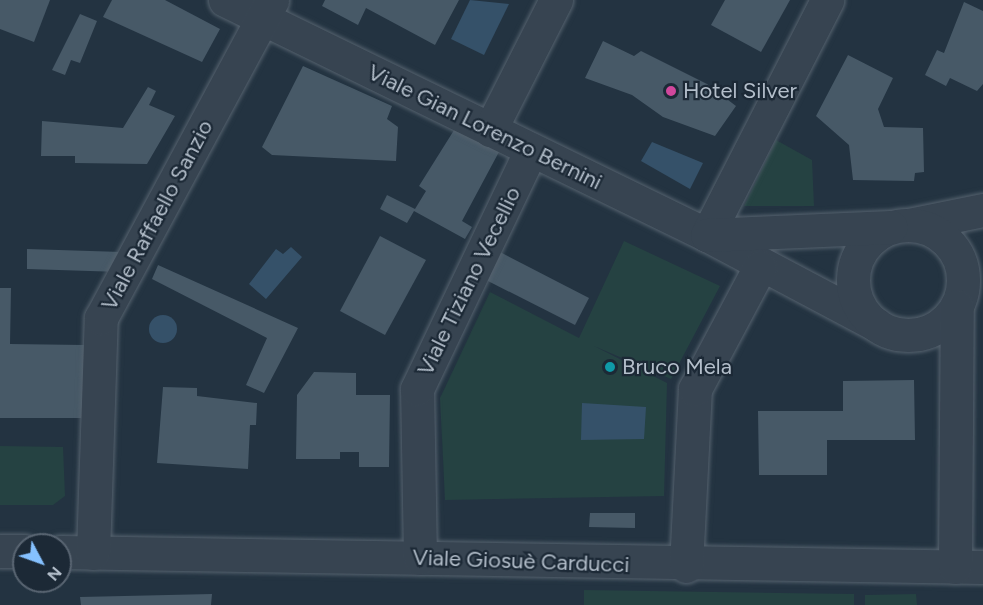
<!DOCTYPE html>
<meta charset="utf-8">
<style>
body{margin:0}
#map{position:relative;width:983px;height:605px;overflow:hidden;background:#233341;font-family:Figtree,sans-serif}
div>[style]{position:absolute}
.green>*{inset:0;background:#254242}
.water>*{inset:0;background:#355169}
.round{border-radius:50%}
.building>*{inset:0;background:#475967}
.roads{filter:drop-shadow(0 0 2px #55626e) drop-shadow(0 0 2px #55626e)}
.minor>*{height:33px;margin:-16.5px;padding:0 16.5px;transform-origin:16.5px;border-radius:16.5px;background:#374451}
.minor>.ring{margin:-16.5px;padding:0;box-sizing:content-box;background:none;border:33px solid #374451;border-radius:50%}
.dots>*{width:16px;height:16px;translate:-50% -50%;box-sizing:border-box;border:3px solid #1c2936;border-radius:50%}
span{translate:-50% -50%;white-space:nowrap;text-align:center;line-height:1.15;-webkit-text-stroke:4.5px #1c2936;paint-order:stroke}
.poi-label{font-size:22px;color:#b4bfcb}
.left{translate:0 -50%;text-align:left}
.street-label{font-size:22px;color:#b4bfcb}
.north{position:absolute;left:12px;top:533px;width:60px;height:60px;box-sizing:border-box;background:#1c2936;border:2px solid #596572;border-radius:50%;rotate:131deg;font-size:16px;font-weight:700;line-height:24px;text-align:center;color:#b4bfcb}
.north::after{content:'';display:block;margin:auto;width:21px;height:27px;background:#85c1ff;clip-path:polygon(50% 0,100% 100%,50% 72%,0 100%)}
</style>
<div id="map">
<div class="green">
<div style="clip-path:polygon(776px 140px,812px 160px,814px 206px,744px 206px)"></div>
<div style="clip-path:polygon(624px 241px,720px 286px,671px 379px,594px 346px,667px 383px,664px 496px,445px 500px,440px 398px,490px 292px,579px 338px)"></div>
<div style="clip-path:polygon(0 446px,63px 447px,65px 496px,53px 505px,0 505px)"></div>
<div style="clip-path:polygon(584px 590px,854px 594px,854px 605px,584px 605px)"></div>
<div style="clip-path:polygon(916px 594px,917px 605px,865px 605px,865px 595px)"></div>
</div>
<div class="water">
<div style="clip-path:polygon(470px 0,509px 4px,484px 55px,451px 39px)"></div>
<div style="clip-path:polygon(652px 142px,703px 163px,690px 189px,641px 161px)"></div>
<div style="clip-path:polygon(291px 247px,302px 257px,266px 299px,249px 284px,276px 249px,283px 254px)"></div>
<div class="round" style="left:149px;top:315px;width:28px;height:28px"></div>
<div style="clip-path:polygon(582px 403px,646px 407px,644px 439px,581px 440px)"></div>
</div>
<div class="building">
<div style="clip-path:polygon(0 0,50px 0,34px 42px,0 29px)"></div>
<div style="clip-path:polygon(112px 0,165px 0,220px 29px,202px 62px,103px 17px)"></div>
<div style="clip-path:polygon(325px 0,459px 0,435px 45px,366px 8px,358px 25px,322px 6px)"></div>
<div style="clip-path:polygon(725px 0,790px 0,761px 52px,711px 25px)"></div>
<div style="clip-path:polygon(964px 2px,983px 11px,983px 84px,977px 91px,950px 78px,946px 86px,925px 75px,937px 50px,944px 53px)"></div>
<div style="clip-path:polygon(80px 14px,97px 21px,80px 63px,71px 60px,65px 75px,52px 70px)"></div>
<div style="clip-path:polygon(603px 41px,634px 56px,641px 51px,707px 84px,736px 106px,715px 136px,663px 117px,632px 95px,585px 78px)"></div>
<div style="clip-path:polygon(848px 55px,893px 78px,878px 109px,884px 127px,923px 128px,924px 172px,915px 173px,914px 181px,853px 180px,849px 145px,816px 116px)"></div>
<div style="clip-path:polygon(303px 66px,392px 106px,387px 119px,398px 127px,396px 161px,272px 155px,262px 147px)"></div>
<div style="clip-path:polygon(148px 87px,156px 91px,149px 105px,175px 116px,147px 164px,75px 163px,75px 156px,41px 156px,42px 121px,123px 128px)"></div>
<div style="clip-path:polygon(456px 127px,500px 150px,462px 221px,472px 227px,465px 239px,414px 211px,407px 223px,380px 209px,387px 195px,415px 209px,426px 191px,419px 186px)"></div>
<div style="clip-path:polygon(380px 236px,426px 260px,385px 335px,340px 311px)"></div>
<div style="clip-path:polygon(27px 249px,122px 252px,121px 272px,27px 269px)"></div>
<div style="clip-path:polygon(500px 252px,589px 298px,575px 325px,486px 280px)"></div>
<div style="clip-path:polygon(158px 265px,298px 328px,264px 393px,246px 385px,267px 338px,152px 279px)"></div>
<div style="clip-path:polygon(0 288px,11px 288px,10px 344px,84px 345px,84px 418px,0 418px)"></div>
<div style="clip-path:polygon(314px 372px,356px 373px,356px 395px,390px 395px,389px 467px,359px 467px,359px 452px,340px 452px,340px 459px,296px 459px,297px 395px)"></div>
<div style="clip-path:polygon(914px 380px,915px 440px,827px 440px,827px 475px,759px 475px,758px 411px,843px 411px,843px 381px)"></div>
<div style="clip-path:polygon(163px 387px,197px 388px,197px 396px,257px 403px,256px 425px,250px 425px,248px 469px,157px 463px)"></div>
<div style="clip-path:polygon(590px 513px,635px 513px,635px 528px,589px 527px)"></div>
<div style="clip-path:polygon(212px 594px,211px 605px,81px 605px,80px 597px)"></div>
</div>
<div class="roads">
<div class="minor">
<div style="left:225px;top:0;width:536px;rotate:25.99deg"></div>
<div style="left:707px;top:235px;width:192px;rotate:27.9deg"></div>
<div style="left:490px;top:130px;width:146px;rotate:-63.1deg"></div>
<div style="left:909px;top:225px;width:76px;rotate:-11.5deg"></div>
<div class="ring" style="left:853px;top:225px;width:77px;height:77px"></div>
<div style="left:707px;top:235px;width:264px;rotate:-62.9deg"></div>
<div style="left:707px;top:235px;width:184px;rotate:-2.5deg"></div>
<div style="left:0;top:551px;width:24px"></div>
<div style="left:60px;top:552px;width:923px;rotate:0.93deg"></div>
<div style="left:93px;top:553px;width:235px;rotate:-88.1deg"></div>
<div style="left:101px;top:318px;width:361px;rotate:-61.7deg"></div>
<div style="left:420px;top:558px;width:169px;rotate:-91deg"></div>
<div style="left:417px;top:389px;width:265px;rotate:-64.5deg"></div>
<div style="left:686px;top:566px;width:177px;rotate:-87.1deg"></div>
<div style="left:695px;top:389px;width:138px;rotate:-62deg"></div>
<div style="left:955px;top:567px;width:261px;rotate:-89.6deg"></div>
</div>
</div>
<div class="dots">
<div style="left:671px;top:91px;background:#d1479c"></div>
<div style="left:610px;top:367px;background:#0f9aa8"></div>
</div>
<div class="poi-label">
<span class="left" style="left:683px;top:91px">Hotel Silver</span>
<span class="left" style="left:622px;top:367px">Bruco Mela</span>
</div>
<div class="street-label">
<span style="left:485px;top:127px;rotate:26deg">Viale Gian Lorenzo Bernini</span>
<span style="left:157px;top:215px;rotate:-62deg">Viale Raffaello Sanzio</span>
<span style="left:469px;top:281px;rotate:-64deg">Viale Tiziano Vecellio</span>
<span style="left:521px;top:561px;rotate:2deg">Viale Giosuè Carducci</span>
</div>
<div class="north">N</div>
</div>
